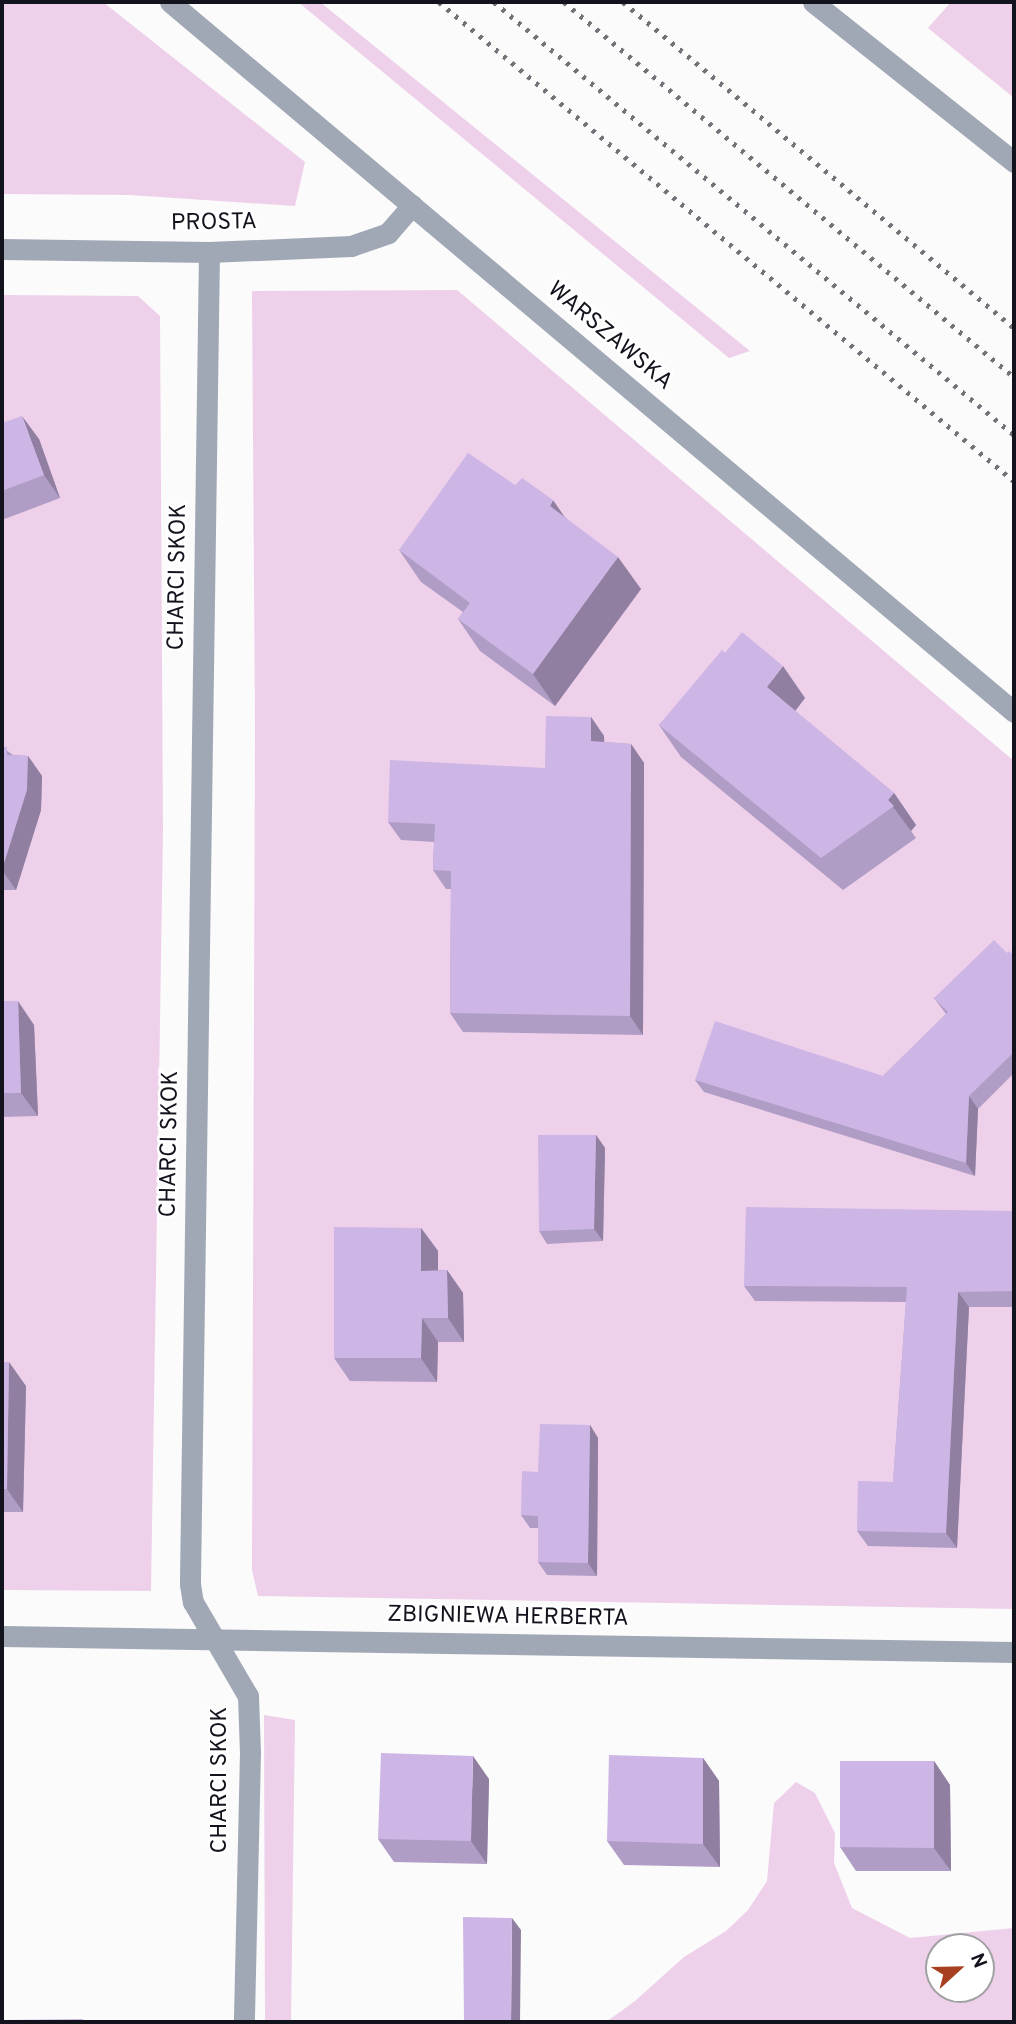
<!DOCTYPE html>
<style>
body{margin:0}
#map{position:relative;width:1016px;height:2024px;overflow:hidden;background:#fbfbfb;font-family:Overpass,sans-serif}
div>[style]{position:absolute}
.green>*{inset:0;background:#eed0ea}
.minor>*{height:21px;margin:-10.5px;padding:0 10.5px;transform-origin:10.5px;border-radius:10.5px;background:#a1a8b5}
.rail>*{height:5px;margin-top:-2.5px;transform-origin:0;background:repeating-linear-gradient(90deg,#727278 0 3.5px,transparent 0 10.5px)}
.wall>*{inset:0;background:#b09dc5}
.shaded-wall>*{inset:0;background:#907fa0}
.building>*{inset:0;background:#cdb6e5}
span{translate:-50% -50%;white-space:nowrap;text-align:center;line-height:1.15;-webkit-text-stroke:5px #fff;paint-order:stroke}
.street-label{font-size:23px;color:#13131e}
.frame{position:absolute;inset:0;border:4px solid #13131e;pointer-events:none}
.north{position:absolute;left:925px;top:1933px;width:70px;height:70px;box-sizing:border-box;background:#fff;border:2px solid #a1a1a5;border-radius:50%;rotate:68deg;font-size:19px;font-weight:700;line-height:28px;text-align:center;color:#13131e}
.north::after{content:'';display:block;margin:auto;width:24px;height:32px;background:#a73f21;clip-path:polygon(50% 0,100% 100%,50% 72%,0 100%)}
</style>
<div id="map">
<div class="green">
<div style="clip-path:polygon(2px 2px,103px 2px,305px 162px,295px 206px,130px 195px,2px 194px)"></div>
<div style="clip-path:polygon(298px 2px,320px 2px,750px 351px,729px 358px)"></div>
<div style="clip-path:polygon(951px 2px,1014px 2px,1014px 98px,928px 28px)"></div>
<div style="clip-path:polygon(457px 290px,1014px 761px,1014px 1609px,258px 1596px,252px 1570px,255px 729px,252px 291px)"></div>
<div style="clip-path:polygon(2px 295px,138px 296px,160px 316px,163px 830px,151px 1591px,2px 1590px)"></div>
<div style="clip-path:polygon(264px 1715px,295px 1720px,291px 2022px,265px 2022px)"></div>
<div style="clip-path:polygon(evenodd,796px 1782px,815px 1793px,835px 1833px,834px 1863px,852px 1908px,910px 1938px,1014px 1928px,1014px 2022px,606px 2022px,635px 2001px,684px 1957px,726px 1931px,748px 1910px,767px 1881px,774px 1803px,796px 1782px,939px 1947px,981px 1947px,981px 1989px,939px 1989px,939px 1947px)"></div>
</div>
<div class="minor">
<div style="left:170px;top:2px;width:1103px;rotate:40.07deg"></div>
<div style="left:813px;top:2px;width:257px;rotate:38.5deg"></div>
<div style="left:2px;top:249px;width:207px;rotate:0.8deg"></div>
<div style="left:209px;top:252px;width:142px;rotate:-2.4deg"></div>
<div style="left:351px;top:246px;width:39px;rotate:-19deg"></div>
<div style="left:388px;top:233px;width:37px;rotate:-49deg"></div>
<div style="left:209px;top:252px;width:1332px;rotate:90.82deg"></div>
<div style="left:190px;top:1584px;width:18px;rotate:81deg"></div>
<div style="left:193px;top:1602px;width:109px;rotate:59.7deg"></div>
<div style="left:248px;top:1696px;width:56px;rotate:88deg"></div>
<div style="left:250px;top:1752px;width:270px;rotate:91.3deg"></div>
<div style="left:2px;top:1636px;width:1012px;rotate:0.91deg"></div>
</div>
<div class="rail">
<div style="left:439px;top:2px;width:748px;rotate:39.8deg"></div>
<div style="left:494px;top:2px;width:677px;rotate:39.78deg"></div>
<div style="left:564px;top:2px;width:586px;rotate:39.81deg"></div>
<div style="left:623px;top:2px;width:509px;rotate:39.82deg"></div>
</div>
<div class="wall">
<div style="clip-path:polygon(2px 423px,39px 439px,60px 498px,2px 520px)"></div>
<div style="clip-path:polygon(515px 485px,565px 517px,641px 589px,555px 706px,480px 651px,458px 619px,463px 612px,421px 582px,399px 550px)"></div>
<div style="clip-path:polygon(725px 653px,805px 698px,795px 711px,894px 793px,916px 825px,911px 831px,916px 838px,843px 890px,681px 757px,659px 725px)"></div>
<div style="clip-path:polygon(591px 717px,604px 736px,604px 742px,631px 744px,644px 763px,643px 1035px,463px 1032px,450px 1013px,451px 889px,446px 889px,433px 870px,434px 842px,401px 840px,388px 822px,545px 768px)"></div>
<div style="clip-path:polygon(2px 747px,13px 755px,28px 756px,42px 776px,41px 810px,16px 890px,2px 890px)"></div>
<div style="clip-path:polygon(1007px 953px,1014px 956px,1014px 1073px,978px 1109px,975px 1176px,704px 1092px,695px 1080px,883px 1076px,946px 1014px,934px 998px)"></div>
<div style="clip-path:polygon(2px 1001px,34px 1025px,38px 1116px,2px 1117px)"></div>
<div style="clip-path:polygon(596px 1135px,605px 1148px,603px 1241px,547px 1244px,539px 1231px)"></div>
<div style="clip-path:polygon(1014px 1211px,1014px 1307px,969px 1307px,957px 1548px,868px 1546px,857px 1531px,893px 1482px,906px 1302px,755px 1301px,744px 1286px)"></div>
<div style="clip-path:polygon(421px 1228px,438px 1251px,438px 1270px,447px 1270px,463px 1293px,464px 1342px,438px 1342px,437px 1382px,350px 1381px,334px 1358px)"></div>
<div style="clip-path:polygon(2px 1362px,26px 1386px,23px 1512px,2px 1512px)"></div>
<div style="clip-path:polygon(590px 1425px,598px 1438px,597px 1576px,547px 1575px,538px 1562px,538px 1528px,530px 1528px,521px 1515px,538px 1472px)"></div>
<div style="clip-path:polygon(703px 1758px,719px 1781px,720px 1867px,624px 1865px,607px 1841px)"></div>
<div style="clip-path:polygon(934px 1761px,950px 1785px,951px 1871px,856px 1871px,840px 1847px)"></div>
<div style="clip-path:polygon(489px 1779px,487px 1864px,394px 1862px,378px 1839px)"></div>
</div>
<div class="shaded-wall">
<div style="clip-path:polygon(22px 416px,39px 439px,60px 498px,44px 475px)"></div>
<div style="clip-path:polygon(553px 500px,575px 532px,550px 506px)"></div>
<div style="clip-path:polygon(618px 557px,641px 589px,555px 706px,533px 674px)"></div>
<div style="clip-path:polygon(783px 666px,805px 698px,789px 719px,767px 687px)"></div>
<div style="clip-path:polygon(591px 717px,604px 736px,605px 760px,591px 741px)"></div>
<div style="clip-path:polygon(631px 744px,644px 763px,643px 1035px,630px 1016px)"></div>
<div style="clip-path:polygon(28px 756px,42px 776px,41px 810px,16px 890px,2px 870px)"></div>
<div style="clip-path:polygon(894px 793px,916px 825px,911px 831px,888px 800px)"></div>
<div style="clip-path:polygon(18px 1001px,34px 1025px,38px 1116px,21px 1093px)"></div>
<div style="clip-path:polygon(969px 1096px,978px 1109px,975px 1176px,966px 1163px)"></div>
<div style="clip-path:polygon(596px 1135px,605px 1148px,603px 1241px,594px 1229px)"></div>
<div style="clip-path:polygon(421px 1228px,438px 1251px,438px 1294px,421px 1271px)"></div>
<div style="clip-path:polygon(447px 1270px,463px 1293px,464px 1342px,448px 1318px)"></div>
<div style="clip-path:polygon(958px 1292px,969px 1307px,957px 1548px,946px 1533px)"></div>
<div style="clip-path:polygon(422px 1318px,438px 1342px,437px 1382px,421px 1358px)"></div>
<div style="clip-path:polygon(9px 1362px,26px 1386px,23px 1512px,7px 1489px)"></div>
<div style="clip-path:polygon(590px 1425px,598px 1438px,597px 1576px,588px 1563px)"></div>
<div style="clip-path:polygon(473px 1756px,489px 1779px,487px 1864px,471px 1841px)"></div>
<div style="clip-path:polygon(703px 1758px,719px 1781px,720px 1867px,703px 1844px)"></div>
<div style="clip-path:polygon(934px 1761px,950px 1785px,951px 1871px,934px 1848px)"></div>
<div style="clip-path:polygon(512px 1918px,521px 1930px,520px 2022px,511px 2022px)"></div>
</div>
<div class="building">
<div style="clip-path:polygon(22px 416px,44px 475px,2px 491px,2px 423px)"></div>
<div style="clip-path:polygon(468px 453px,515px 485px,522px 478px,553px 500px,550px 506px,618px 557px,533px 674px,458px 619px,470px 603px,399px 550px)"></div>
<div style="clip-path:polygon(742px 632px,783px 666px,767px 687px,894px 793px,888px 800px,894px 806px,821px 858px,659px 725px,722px 650px,725px 653px)"></div>
<div style="clip-path:polygon(546px 716px,591px 717px,591px 741px,631px 744px,630px 1016px,450px 1013px,451px 871px,433px 870px,435px 824px,388px 822px,390px 760px,545px 768px)"></div>
<div style="clip-path:polygon(2px 747px,7px 747px,7px 755px,28px 756px,27px 790px,2px 870px)"></div>
<div style="clip-path:polygon(994px 940px,1007px 953px,1009px 951px,1014px 956px,1014px 1052px,969px 1096px,966px 1163px,695px 1080px,715px 1021px,883px 1076px,948px 1012px,934px 998px)"></div>
<div style="clip-path:polygon(2px 1001px,18px 1001px,21px 1093px,2px 1093px)"></div>
<div style="clip-path:polygon(538px 1135px,596px 1135px,594px 1229px,539px 1231px)"></div>
<div style="clip-path:polygon(746px 1207px,1014px 1211px,1014px 1291px,958px 1292px,946px 1533px,857px 1531px,858px 1481px,893px 1482px,907px 1287px,744px 1286px)"></div>
<div style="clip-path:polygon(334px 1227px,421px 1228px,421px 1271px,447px 1270px,448px 1318px,422px 1318px,421px 1358px,334px 1358px)"></div>
<div style="clip-path:polygon(2px 1362px,9px 1362px,7px 1489px,2px 1489px)"></div>
<div style="clip-path:polygon(540px 1424px,590px 1425px,588px 1563px,538px 1562px,538px 1516px,521px 1515px,522px 1471px,538px 1472px)"></div>
<div style="clip-path:polygon(381px 1753px,473px 1756px,471px 1841px,378px 1839px)"></div>
<div style="clip-path:polygon(609px 1755px,703px 1758px,703px 1844px,607px 1841px)"></div>
<div style="clip-path:polygon(840px 1761px,934px 1761px,934px 1848px,840px 1847px)"></div>
<div style="clip-path:polygon(463px 1917px,512px 1918px,511px 2022px,464px 2022px)"></div>
<div style="clip-path:polygon(83px 2019px,83px 2022px,2px 2022px,2px 2020px)"></div>
</div>
<div class="street-label">
<span style="left:214px;top:224px;rotate:-1deg">PROSTA</span>
<span style="left:609px;top:337px;rotate:40deg">WARSZAWSKA</span>
<span style="left:179px;top:577px;rotate:-89deg">CHARCI SKOK</span>
<span style="left:171px;top:1144px;rotate:-89deg">CHARCI SKOK</span>
<span style="left:508px;top:1618px;rotate:1deg">ZBIGNIEWA HERBERTA</span>
<span style="left:221px;top:1780px;rotate:-90deg">CHARCI SKOK</span>
</div>
<div class="frame"></div>
<div class="north">N</div>
</div>
